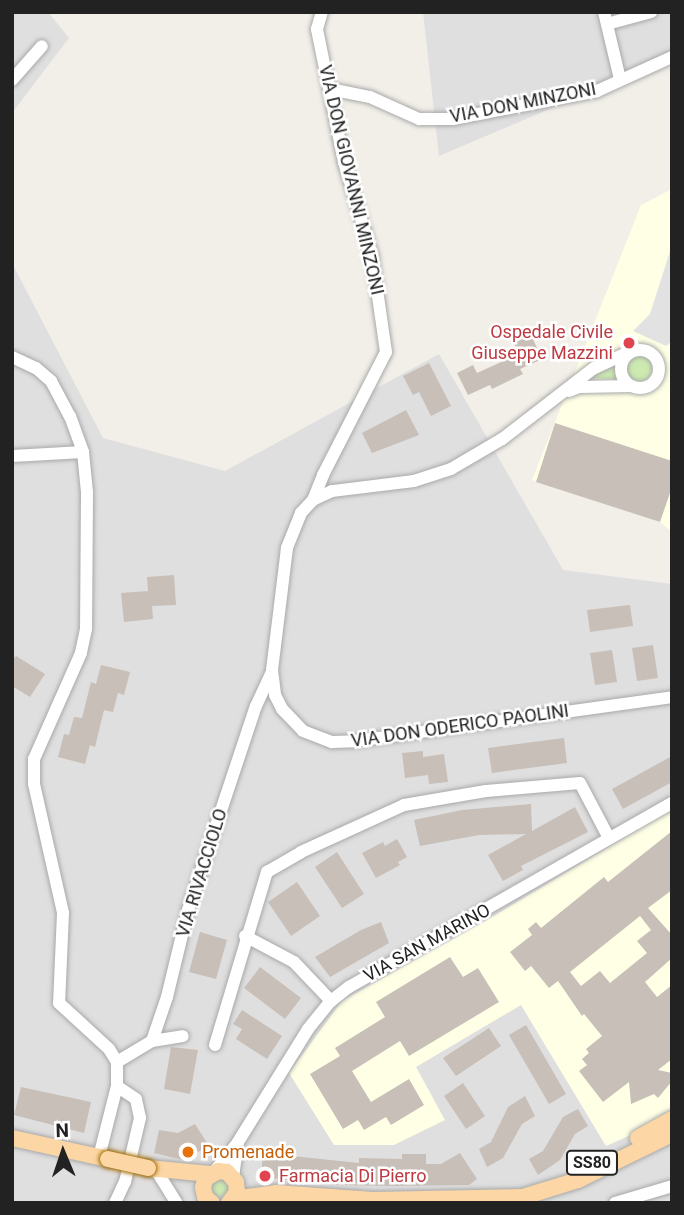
<!DOCTYPE html>
<style>
body{margin:0}
#map{position:relative;width:684px;height:1215px;overflow:hidden;background:#f2efe9;font-family:Roboto,sans-serif}
div>[style]{position:absolute}
.residential>*{inset:0;background:#e0dfdf}
.education>*{inset:0;background:#ffffe5}
.grass>*{inset:0;background:#cdebb0}
.round{border-radius:50%}
.parking>*{inset:0;background:#e2e2e2}
.building>*{inset:0;background:#c7bfb8}
.roads{filter:drop-shadow(0 0 2px #a9a9a9) drop-shadow(0 0 2px #a9a9a9)}
.minor>*{height:12px;margin:-6px;padding:0 6px;transform-origin:6px;border-radius:6px;background:#fff}
.minor>.ring{margin:-6px;padding:0;box-sizing:content-box;background:none;border:12px solid #fff;border-radius:50%}
.major>*{height:16px;margin:-8px;padding:0 8px;transform-origin:8px;border-radius:8px;background:#fcd6a4}
.bridges{filter:drop-shadow(0 0 2px #a06b00) drop-shadow(0 0 2px #a06b00)}
.major-bridge>*{height:16px;margin:-8px;padding:0 8px;transform-origin:8px;border-radius:8px;background:#fcd6a4}
.dots>*{width:19px;height:19px;translate:-50% -50%;box-sizing:border-box;border:4px solid #fff;border-radius:50%}
span{translate:-50% -50%;white-space:nowrap;text-align:center;line-height:1.15;-webkit-text-stroke:5px #fff;paint-order:stroke}
.shield-label span{padding:2px 5px;background:#fff;border:2px solid;border-radius:5px;-webkit-text-stroke-width:0}
.shield-label{font-size:16px;color:#222;font-weight:700}
.street-label{font-size:18px;color:#222}
.health-label{font-size:18px;color:#be3a42}
.right{translate:-100% -50%;text-align:right}
.left{translate:0 -50%;text-align:left}
.food-label{font-size:18px;color:#c56008}
.frame{position:absolute;inset:0;border:14px solid #222;pointer-events:none}
.north{position:absolute;left:28px;top:1117px;width:70px;height:70px;-webkit-text-stroke:5px #fff;paint-order:stroke;rotate:358deg;font-size:19px;font-weight:700;line-height:28px;text-align:center;color:#222}
.north::after{content:'';display:block;margin:auto;width:24px;height:32px;background:#222;clip-path:polygon(50% 0,100% 100%,50% 72%,0 100%)}
</style>
<div id="map">
<div class="residential">
<div style="clip-path:polygon(12px 12px,48px 12px,69px 38px,12px 113px)"></div>
<div style="clip-path:polygon(423px 12px,672px 12px,672px 64px,620px 79px,439px 156px)"></div>
<div style="clip-path:polygon(12px 263px,103px 438px,225px 471px,439px 354px,563px 570px,672px 584px,672px 1203px,12px 1203px)"></div>
</div>
<div class="education">
<div style="clip-path:polygon(672px 189px,672px 532px,660px 522px,532px 480px,641px 205px)"></div>
<div style="clip-path:polygon(672px 809px,672px 1113px,658px 1123px,606px 1146px,521px 1005px,416px 1067px,445px 1120px,394px 1145px,334px 1145px,289px 1073px,342px 1001px,482px 923px)"></div>
</div>
<div class="grass">
<div class="round" style="left:626px;top:355px;width:26px;height:26px"></div>
<div style="clip-path:polygon(616px 364px,617px 379px,588px 378px)"></div>
<div class="round" style="left:211px;top:1178px;width:18px;height:18px"></div>
</div>
<div class="parking">
<div style="clip-path:polygon(672px 245px,672px 341px,666px 346px,633px 331px,650px 314px)"></div>
</div>
<div class="building">
<div style="clip-path:polygon(531px 335px,542px 359px,520px 369px,523px 374px,492px 389px,490px 385px,468px 395px,457px 373px,473px 365px,477px 373px,519px 354px,514px 343px)"></div>
<div style="clip-path:polygon(429px 363px,451px 406px,431px 416px,419px 392px,413px 395px,403px 376px)"></div>
<div style="clip-path:polygon(406px 410px,419px 435px,372px 453px,362px 433px)"></div>
<div style="clip-path:polygon(555px 423px,672px 461px,672px 487px,660px 522px,536px 482px)"></div>
<div style="clip-path:polygon(174px 575px,176px 605px,152px 606px,153px 619px,124px 622px,121px 593px,148px 591px,147px 577px)"></div>
<div style="clip-path:polygon(630px 605px,633px 626px,590px 632px,587px 610px)"></div>
<div style="clip-path:polygon(653px 645px,658px 678px,637px 681px,632px 648px)"></div>
<div style="clip-path:polygon(612px 650px,617px 682px,595px 685px,590px 653px)"></div>
<div style="clip-path:polygon(16px 656px,45px 674px,30px 697px,12px 686px,12px 661px)"></div>
<div style="clip-path:polygon(101px 665px,130px 672px,124px 695px,118px 693px,113px 712px,104px 710px,95px 747px,90px 745px,85px 764px,58px 757px,64px 734px,69px 735px,74px 717px,82px 718px,91px 682px,96px 684px)"></div>
<div style="clip-path:polygon(564px 738px,567px 763px,492px 773px,488px 748px)"></div>
<div style="clip-path:polygon(423px 751px,423px 757px,444px 754px,448px 782px,429px 784px,428px 775px,405px 778px,402px 753px)"></div>
<div style="clip-path:polygon(672px 756px,672px 782px,623px 809px,612px 789px)"></div>
<div style="clip-path:polygon(531px 804px,532px 831px,575px 807px,588px 832px,521px 866px,523px 870px,503px 881px,488px 855px,526px 834px,479px 835px,420px 846px,414px 820px,462px 810px)"></div>
<div style="clip-path:polygon(evenodd,672px 831px,672px 890px,648px 908px,672px 935px,672px 958px,645px 982px,657px 997px,672px 985px,672px 1059px,658px 1070px,672px 1073px,672px 1081px,658px 1098px,654px 1094px,631px 1104px,629px 1082px,603px 1102px,579px 1071px,587px 1065px,582px 1059px,589px 1053px,586px 1049px,602px 1036px,584px 1014px,582px 1016px,558px 981px,549px 988px,531px 966px,525px 971px,510px 952px,532px 935px,528px 929px,536px 922px,541px 928px,604px 877px,608px 882px,672px 831px,640px 916px,651px 930px,637px 941px,647px 953px,610px 983px,600px 971px,581px 986px,570px 972px,640px 916px)"></div>
<div style="clip-path:polygon(397px 839px,407px 857px,398px 862px,400px 865px,376px 878px,362px 853px,383px 842px,385px 846px)"></div>
<div style="clip-path:polygon(337px 852px,364px 894px,342px 908px,315px 867px)"></div>
<div style="clip-path:polygon(297px 882px,320px 916px,291px 936px,268px 902px)"></div>
<div style="clip-path:polygon(381px 922px,389px 943px,330px 977px,315px 957px,361px 930px)"></div>
<div style="clip-path:polygon(200px 932px,227px 940px,216px 979px,189px 972px)"></div>
<div style="clip-path:polygon(450px 957px,463px 977px,478px 968px,499px 1002px,409px 1056px,400px 1041px,352px 1071px,371px 1102px,409px 1079px,424px 1105px,391px 1125px,386px 1117px,364px 1130px,358px 1120px,343px 1129px,310px 1074px,340px 1056px,335px 1048px,385px 1017px,376px 1002px)"></div>
<div style="clip-path:polygon(260px 967px,301px 998px,285px 1019px,244px 988px)"></div>
<div style="clip-path:polygon(242px 1010px,282px 1036px,267px 1059px,236px 1039px,242px 1029px,233px 1024px)"></div>
<div style="clip-path:polygon(526px 1025px,566px 1094px,549px 1104px,509px 1035px)"></div>
<div style="clip-path:polygon(489px 1028px,501px 1046px,456px 1076px,443px 1058px)"></div>
<div style="clip-path:polygon(171px 1047px,198px 1050px,190px 1094px,164px 1089px)"></div>
<div style="clip-path:polygon(463px 1083px,485px 1116px,466px 1129px,444px 1096px)"></div>
<div style="clip-path:polygon(21px 1087px,91px 1102px,84px 1133px,14px 1115px)"></div>
<div style="clip-path:polygon(525px 1096px,535px 1116px,522px 1124px,503px 1158px,487px 1167px,479px 1149px,491px 1142px,508px 1107px)"></div>
<div style="clip-path:polygon(578px 1109px,588px 1126px,575px 1134px,560px 1160px,538px 1175px,529px 1159px,543px 1151px,563px 1117px)"></div>
<div style="clip-path:polygon(195px 1124px,209px 1146px,184px 1160px,154px 1153px,159px 1130px,178px 1133px)"></div>
<div style="clip-path:polygon(263px 1153px,359px 1163px,359px 1158px,402px 1159px,402px 1154px,426px 1154px,426px 1164px,441px 1164px,460px 1153px,477px 1179px,469px 1185px,390px 1186px,338px 1185px,261px 1177px)"></div>
</div>
<div class="roads">
<div class="minor">
<div style="left:604px;top:12px;width:69px;rotate:76.6deg"></div>
<div style="left:607px;top:24px;width:46px;rotate:-15.3deg"></div>
<div style="left:12px;top:80px;width:45px;rotate:-48.6deg"></div>
<div style="left:330px;top:89px;width:41px;rotate:11.3deg"></div>
<div style="left:370px;top:97px;width:54px;rotate:24.2deg"></div>
<div style="left:419px;top:119px;width:33px"></div>
<div style="left:452px;top:119px;width:148px;rotate:-10.9deg"></div>
<div style="left:597px;top:91px;width:82px;rotate:-24.4deg"></div>
<div class="ring" style="left:621px;top:350px;width:26px;height:26px"></div>
<div style="left:629px;top:352px;width:38px;rotate:155deg"></div>
<div style="left:594px;top:368px;width:116px;rotate:142.3deg"></div>
<div style="left:502px;top:439px;width:59px;rotate:149.5deg"></div>
<div style="left:451px;top:469px;width:39px;rotate:162deg"></div>
<div style="left:414px;top:481px;width:83px;rotate:173deg"></div>
<div style="left:332px;top:491px;width:21px;rotate:155deg"></div>
<div style="left:313px;top:500px;width:18px;rotate:133deg"></div>
<div style="left:301px;top:513px;width:38px;rotate:112deg"></div>
<div style="left:287px;top:548px;width:123px;rotate:97deg"></div>
<div style="left:272px;top:670px;width:25px;rotate:83deg"></div>
<div style="left:275px;top:695px;width:16px;rotate:63deg"></div>
<div style="left:282px;top:709px;width:30px;rotate:46deg"></div>
<div style="left:303px;top:731px;width:31px;rotate:21deg"></div>
<div style="left:332px;top:742px;width:24px;rotate:-2deg"></div>
<div style="left:356px;top:741px;width:319px;rotate:-7.9deg"></div>
<div style="left:12px;top:357px;width:26px;rotate:25deg"></div>
<div style="left:36px;top:368px;width:20px;rotate:41deg"></div>
<div style="left:51px;top:381px;width:40px;rotate:62deg"></div>
<div style="left:70px;top:416px;width:38px;rotate:70deg"></div>
<div style="left:83px;top:452px;width:40px;rotate:84.3deg"></div>
<div style="left:87px;top:492px;width:137px;rotate:90.4deg"></div>
<div style="left:86px;top:629px;width:25px;rotate:102deg"></div>
<div style="left:81px;top:653px;width:116px;rotate:113.9deg"></div>
<div style="left:34px;top:759px;width:25px;rotate:90deg"></div>
<div style="left:34px;top:784px;width:132px;rotate:77.3deg"></div>
<div style="left:63px;top:913px;width:90px;rotate:92.5deg"></div>
<div style="left:59px;top:1003px;width:68px;rotate:42.6deg"></div>
<div style="left:109px;top:1049px;width:15px;rotate:58deg"></div>
<div style="left:569px;top:391px;width:11px;rotate:-22deg"></div>
<div style="left:579px;top:387px;width:52px;rotate:-1.1deg"></div>
<div style="left:12px;top:456px;width:71px;rotate:-3.2deg"></div>
<div style="left:313px;top:500px;width:27px;rotate:-68deg"></div>
<div style="left:323px;top:475px;width:138px;rotate:-62.9deg"></div>
<div style="left:386px;top:352px;width:98px;rotate:-98.2deg"></div>
<div style="left:372px;top:255px;width:97px;rotate:-106.8deg"></div>
<div style="left:344px;top:162px;width:136px;rotate:-101.5deg"></div>
<div style="left:317px;top:29px;width:18px;rotate:-74deg"></div>
<div style="left:245px;top:936px;width:55px;rotate:28deg"></div>
<div style="left:294px;top:962px;width:54px;rotate:46.5deg"></div>
<div style="left:152px;top:1041px;width:31px;rotate:-9deg"></div>
<div style="left:215px;top:1045px;width:181px;rotate:-73.3deg"></div>
<div style="left:267px;top:872px;width:39px;rotate:-30deg"></div>
<div style="left:301px;top:852px;width:113px;rotate:-24.5deg"></div>
<div style="left:404px;top:805px;width:83px;rotate:-9.7deg"></div>
<div style="left:486px;top:791px;width:94px;rotate:-4.9deg"></div>
<div style="left:580px;top:783px;width:62px;rotate:62.2deg"></div>
<div style="left:117px;top:1062px;width:41px;rotate:-31deg"></div>
<div style="left:152px;top:1041px;width:46px;rotate:-71.2deg"></div>
<div style="left:167px;top:997px;width:89px;rotate:-76.4deg"></div>
<div style="left:188px;top:910px;width:215px;rotate:-71.6deg"></div>
<div style="left:256px;top:706px;width:38px;rotate:-65deg"></div>
<div style="left:99px;top:1157px;width:73px;rotate:-75.8deg"></div>
<div style="left:117px;top:1086px;width:24px;rotate:-90deg"></div>
<div style="left:156px;top:1170px;width:39px;rotate:58deg"></div>
<div style="left:214px;top:1172px;width:38px;rotate:-51deg"></div>
<div style="left:238px;top:1142px;width:133px;rotate:-58.2deg"></div>
<div style="left:308px;top:1029px;width:36px;rotate:-51deg"></div>
<div style="left:331px;top:1001px;width:23px;rotate:-38deg"></div>
<div style="left:349px;top:987px;width:372px;rotate:-29.7deg"></div>
<div style="left:233px;top:1177px;width:35px;rotate:-82deg"></div>
<div style="left:115px;top:1203px;width:23px;rotate:-65deg"></div>
<div style="left:125px;top:1182px;width:66px;rotate:-76.8deg"></div>
<div style="left:140px;top:1118px;width:19px;rotate:-102deg"></div>
<div style="left:136px;top:1099px;width:23px;rotate:-146deg"></div>
<div style="left:615px;top:1203px;width:59px;rotate:-16.6deg"></div>
</div>
<div class="major">
<div style="left:12px;top:1138px;width:98px;rotate:12.3deg"></div>
<div style="left:638px;top:1138px;width:39px;rotate:-29deg"></div>
<div style="left:148px;top:1168px;width:62px;rotate:5.5deg"></div>
<div style="left:233px;top:1199px;width:43px;rotate:-7.9deg"></div>
<div style="left:276px;top:1193px;width:97px;rotate:4.1deg"></div>
<div style="left:373px;top:1200px;width:150px;rotate:-1.1deg"></div>
<div style="left:523px;top:1197px;width:58px;rotate:-17.2deg"></div>
<div style="left:578px;top:1180px;width:105px;rotate:-26.1deg"></div>
<div style="left:212px;top:1203px;width:9px;rotate:-139deg"></div>
<div style="left:205px;top:1197px;width:10px;rotate:-101deg"></div>
<div style="left:203px;top:1187px;width:9px;rotate:-72deg"></div>
<div style="left:206px;top:1178px;width:14px;rotate:-30deg"></div>
<div style="left:218px;top:1171px;width:9px;rotate:6deg"></div>
<div style="left:227px;top:1172px;width:13px;rotate:48deg"></div>
<div style="left:236px;top:1182px;width:10px;rotate:84deg"></div>
<div style="left:237px;top:1192px;width:14px;rotate:126deg"></div>
</div>
</div>
<div class="bridges">
<div class="major-bridge">
<div style="left:108px;top:1159px;width:41px;rotate:12.7deg"></div>
</div>
</div>
<div class="dots">
<div style="left:629px;top:343px;background:#e0444e"></div>
<div style="left:188px;top:1152px;background:#e8710a"></div>
<div style="left:265px;top:1176px;background:#e0444e"></div>
</div>
<div class="shield-label">
<span style="left:592px;top:1163px">SS80</span>
</div>
<div class="street-label">
<span style="left:523px;top:103px;rotate:-11deg">VIA DON MINZONI</span>
<span style="left:351px;top:180px;rotate:77deg">VIA DON GIOVANNI MINZONI</span>
<span style="left:460px;top:726px;rotate:-8deg">VIA DON ODERICO PAOLINI</span>
<span style="left:202px;top:873px;rotate:-73deg">VIA RIVACCIOLO</span>
<span style="left:427px;top:943px;rotate:-29deg">VIA SAN MARINO</span>
</div>
<div class="health-label">
<span class="right" style="left:613px;top:343px">Ospedale Civile<br>Giuseppe Mazzini</span>
<span class="left" style="left:279px;top:1176px">Farmacia Di Pierro</span>
</div>
<div class="food-label">
<span class="left" style="left:202px;top:1152px">Promenade</span>
</div>
<div class="frame"></div>
<div class="north">N</div>
</div>
